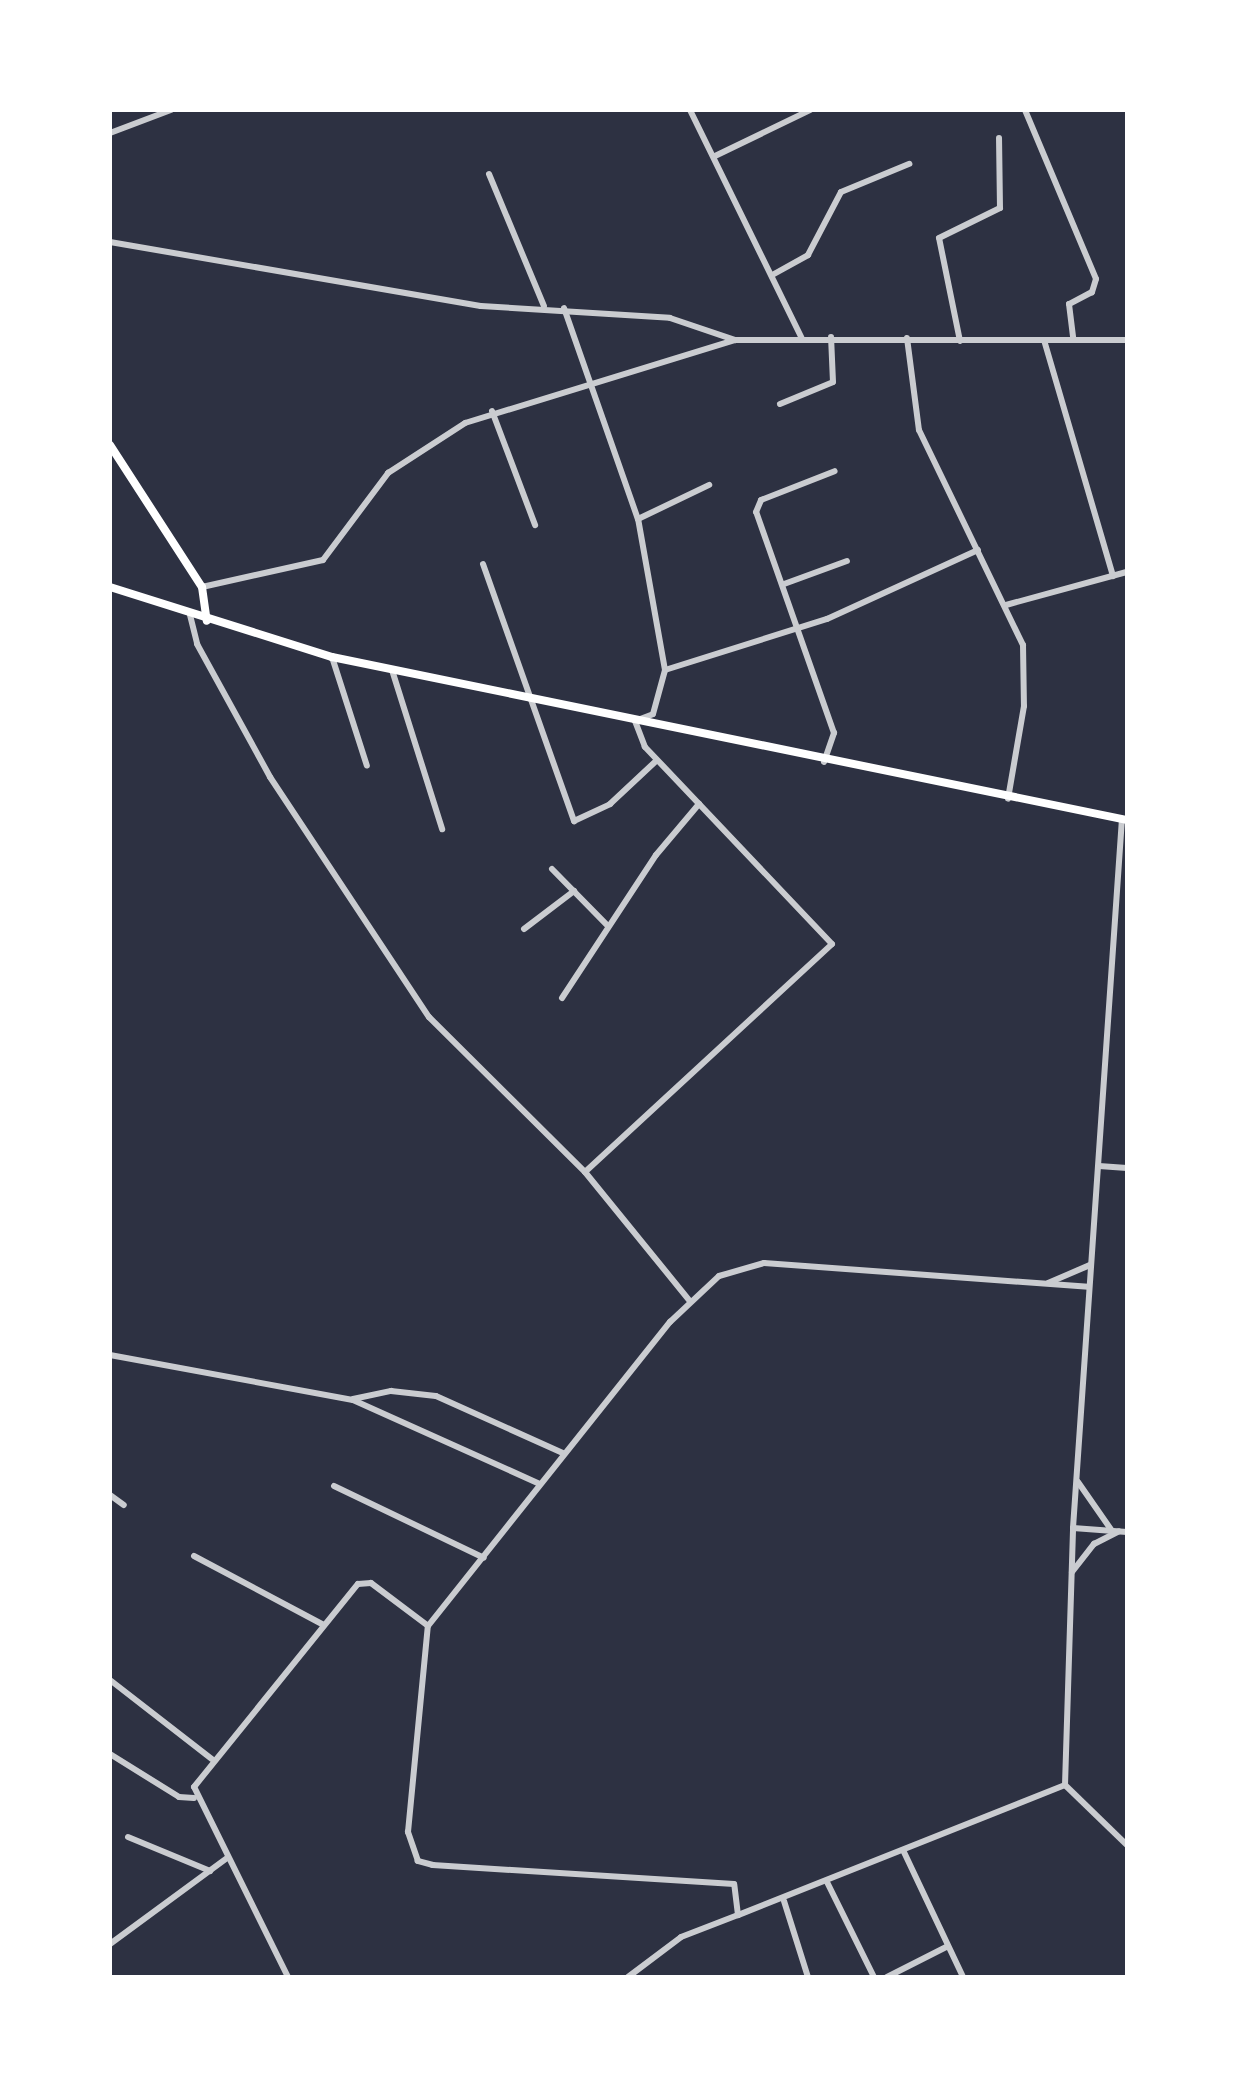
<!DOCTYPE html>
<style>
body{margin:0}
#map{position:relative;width:1237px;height:2087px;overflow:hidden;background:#2d3142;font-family:"PT Sans",sans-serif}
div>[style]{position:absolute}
.minor>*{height:6px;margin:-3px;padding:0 3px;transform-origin:3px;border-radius:3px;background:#caccd0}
.secondary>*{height:8px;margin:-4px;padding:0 4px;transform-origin:4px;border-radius:4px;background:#fff}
span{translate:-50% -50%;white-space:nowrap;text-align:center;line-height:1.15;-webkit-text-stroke:7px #fff;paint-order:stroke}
.frame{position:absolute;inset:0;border:112px solid #fff;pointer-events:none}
</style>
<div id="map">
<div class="minor">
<div style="left:690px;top:110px;width:253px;rotate:63.9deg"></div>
<div style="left:1025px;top:110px;width:183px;rotate:67.2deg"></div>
<div style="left:1096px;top:279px;width:14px;rotate:107deg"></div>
<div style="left:1092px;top:292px;width:26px;rotate:152deg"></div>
<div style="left:1069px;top:304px;width:35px;rotate:83deg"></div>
<div style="left:110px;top:133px;width:65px;rotate:-20.7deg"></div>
<div style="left:715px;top:156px;width:106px;rotate:-25.8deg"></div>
<div style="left:489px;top:174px;width:143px;rotate:67.4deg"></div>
<div style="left:110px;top:242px;width:376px;rotate:9.8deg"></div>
<div style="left:481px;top:306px;width:189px;rotate:3.6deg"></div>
<div style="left:670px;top:318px;width:69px;rotate:18.7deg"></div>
<div style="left:735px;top:340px;width:392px"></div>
<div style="left:774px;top:274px;width:39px;rotate:-29deg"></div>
<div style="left:808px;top:255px;width:71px;rotate:-62.4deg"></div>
<div style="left:841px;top:192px;width:74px;rotate:-22.4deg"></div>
<div style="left:564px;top:308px;width:224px;rotate:70.7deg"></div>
<div style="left:907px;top:338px;width:93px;rotate:82.6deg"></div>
<div style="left:919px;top:430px;width:239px;rotate:64.2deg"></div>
<div style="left:1023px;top:645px;width:61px;rotate:89.1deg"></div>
<div style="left:1024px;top:706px;width:94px;rotate:99.8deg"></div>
<div style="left:1044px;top:340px;width:246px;rotate:73.7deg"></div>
<div style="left:960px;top:341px;width:105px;rotate:-101.5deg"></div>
<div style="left:939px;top:238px;width:68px;rotate:-26.2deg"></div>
<div style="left:1000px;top:208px;width:70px;rotate:-90.8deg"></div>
<div style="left:780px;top:404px;width:57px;rotate:-22.5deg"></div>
<div style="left:833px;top:382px;width:45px;rotate:-92.5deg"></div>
<div style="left:492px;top:411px;width:122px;rotate:69.3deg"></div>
<div style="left:483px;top:564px;width:273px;rotate:70.5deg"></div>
<div style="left:574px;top:821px;width:40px;rotate:-25deg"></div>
<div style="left:610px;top:804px;width:63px;rotate:-43.1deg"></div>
<div style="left:784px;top:584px;width:67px;rotate:-20.1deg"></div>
<div style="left:202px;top:587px;width:124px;rotate:-12.6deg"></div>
<div style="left:323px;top:560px;width:109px;rotate:-53.2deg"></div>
<div style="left:388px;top:473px;width:92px;rotate:-33deg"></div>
<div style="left:465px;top:423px;width:282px;rotate:-17.1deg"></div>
<div style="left:1006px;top:605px;width:125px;rotate:-15.3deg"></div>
<div style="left:190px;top:615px;width:30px;rotate:76deg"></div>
<div style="left:197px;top:644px;width:152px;rotate:61.2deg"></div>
<div style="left:270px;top:777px;width:288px;rotate:56.5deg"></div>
<div style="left:429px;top:1017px;width:220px;rotate:44.8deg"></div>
<div style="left:585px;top:1172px;width:165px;rotate:50.9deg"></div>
<div style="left:332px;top:657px;width:114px;rotate:72.2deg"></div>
<div style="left:392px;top:670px;width:167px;rotate:72.5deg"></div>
<div style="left:665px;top:670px;width:153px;rotate:-100.1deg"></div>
<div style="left:638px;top:519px;width:79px;rotate:-25.6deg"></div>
<div style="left:824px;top:762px;width:31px;rotate:-71deg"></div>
<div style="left:834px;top:733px;width:234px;rotate:-109.4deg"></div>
<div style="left:756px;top:512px;width:13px;rotate:-67deg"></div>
<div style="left:761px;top:500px;width:79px;rotate:-21.4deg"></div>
<div style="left:552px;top:869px;width:80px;rotate:45.5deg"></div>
<div style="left:524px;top:929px;width:63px;rotate:-37.2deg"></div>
<div style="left:562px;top:998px;width:171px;rotate:-56.7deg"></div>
<div style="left:656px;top:855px;width:67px;rotate:-49.9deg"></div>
<div style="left:1099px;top:1166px;width:28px;rotate:4deg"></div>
<div style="left:585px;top:1172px;width:336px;rotate:-42.7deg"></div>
<div style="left:832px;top:944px;width:272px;rotate:-133.5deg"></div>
<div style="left:645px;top:747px;width:28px;rotate:-111deg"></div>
<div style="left:635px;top:721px;width:19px;rotate:-21deg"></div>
<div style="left:653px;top:714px;width:46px;rotate:-74.7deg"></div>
<div style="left:665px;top:670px;width:170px;rotate:-17.5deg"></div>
<div style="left:827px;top:619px;width:166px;rotate:-24.6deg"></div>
<div style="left:1048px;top:1283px;width:46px;rotate:-23.2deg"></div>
<div style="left:110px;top:1355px;width:247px;rotate:10.5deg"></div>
<div style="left:353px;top:1400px;width:203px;rotate:24.2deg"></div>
<div style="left:353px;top:1399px;width:39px;rotate:-12deg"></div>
<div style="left:391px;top:1391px;width:45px;rotate:6.3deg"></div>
<div style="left:436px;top:1396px;width:139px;rotate:24.2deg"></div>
<div style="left:1078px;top:1482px;width:60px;rotate:55.2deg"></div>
<div style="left:334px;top:1486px;width:166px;rotate:25.6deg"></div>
<div style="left:110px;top:1495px;width:17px;rotate:36deg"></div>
<div style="left:1073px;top:1528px;width:54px;rotate:4.2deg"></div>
<div style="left:194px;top:1556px;width:147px;rotate:28deg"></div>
<div style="left:1072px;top:1572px;width:36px;rotate:-52deg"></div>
<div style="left:1094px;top:1544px;width:28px;rotate:-27deg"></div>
<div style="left:110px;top:1680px;width:129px;rotate:37.8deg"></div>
<div style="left:110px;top:1754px;width:81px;rotate:31.9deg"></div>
<div style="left:179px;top:1797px;width:15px;rotate:4deg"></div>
<div style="left:1065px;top:1785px;width:352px;rotate:158.3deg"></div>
<div style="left:738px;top:1915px;width:31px;rotate:-97deg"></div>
<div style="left:734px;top:1884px;width:302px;rotate:-176.4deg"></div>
<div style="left:433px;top:1865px;width:16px;rotate:-165deg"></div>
<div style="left:418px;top:1861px;width:31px;rotate:-109deg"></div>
<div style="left:408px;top:1832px;width:207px;rotate:-84.5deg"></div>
<div style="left:428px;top:1626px;width:389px;rotate:-51.5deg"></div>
<div style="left:670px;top:1322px;width:67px;rotate:-43.2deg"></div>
<div style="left:719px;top:1276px;width:47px;rotate:-16.1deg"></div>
<div style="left:764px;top:1263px;width:325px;rotate:4.2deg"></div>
<div style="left:1065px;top:1785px;width:257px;rotate:-88.2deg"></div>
<div style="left:1073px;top:1528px;width:711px;rotate:-86.05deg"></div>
<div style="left:1065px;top:1785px;width:86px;rotate:44.1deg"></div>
<div style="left:128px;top:1837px;width:89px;rotate:22.5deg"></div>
<div style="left:903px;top:1850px;width:140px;rotate:64.7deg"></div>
<div style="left:827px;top:1882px;width:106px;rotate:63.7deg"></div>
<div style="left:784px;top:1901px;width:80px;rotate:72.5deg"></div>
<div style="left:110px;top:1944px;width:145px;rotate:-36.3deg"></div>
<div style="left:288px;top:1977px;width:212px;rotate:-116.3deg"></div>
<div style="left:194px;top:1787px;width:261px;rotate:-51.1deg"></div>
<div style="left:358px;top:1584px;width:13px;rotate:-4deg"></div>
<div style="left:371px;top:1583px;width:71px;rotate:37deg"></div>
<div style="left:628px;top:1977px;width:66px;rotate:-37deg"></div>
<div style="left:681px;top:1937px;width:61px;rotate:-21.1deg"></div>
<div style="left:887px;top:1977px;width:68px;rotate:-26.9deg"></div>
</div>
<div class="secondary">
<div style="left:110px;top:445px;width:169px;rotate:57.1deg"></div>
<div style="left:202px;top:587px;width:34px;rotate:82deg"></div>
<div style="left:110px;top:587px;width:233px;rotate:17.5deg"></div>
<div style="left:332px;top:657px;width:812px;rotate:11.59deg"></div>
</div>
<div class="frame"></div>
</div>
